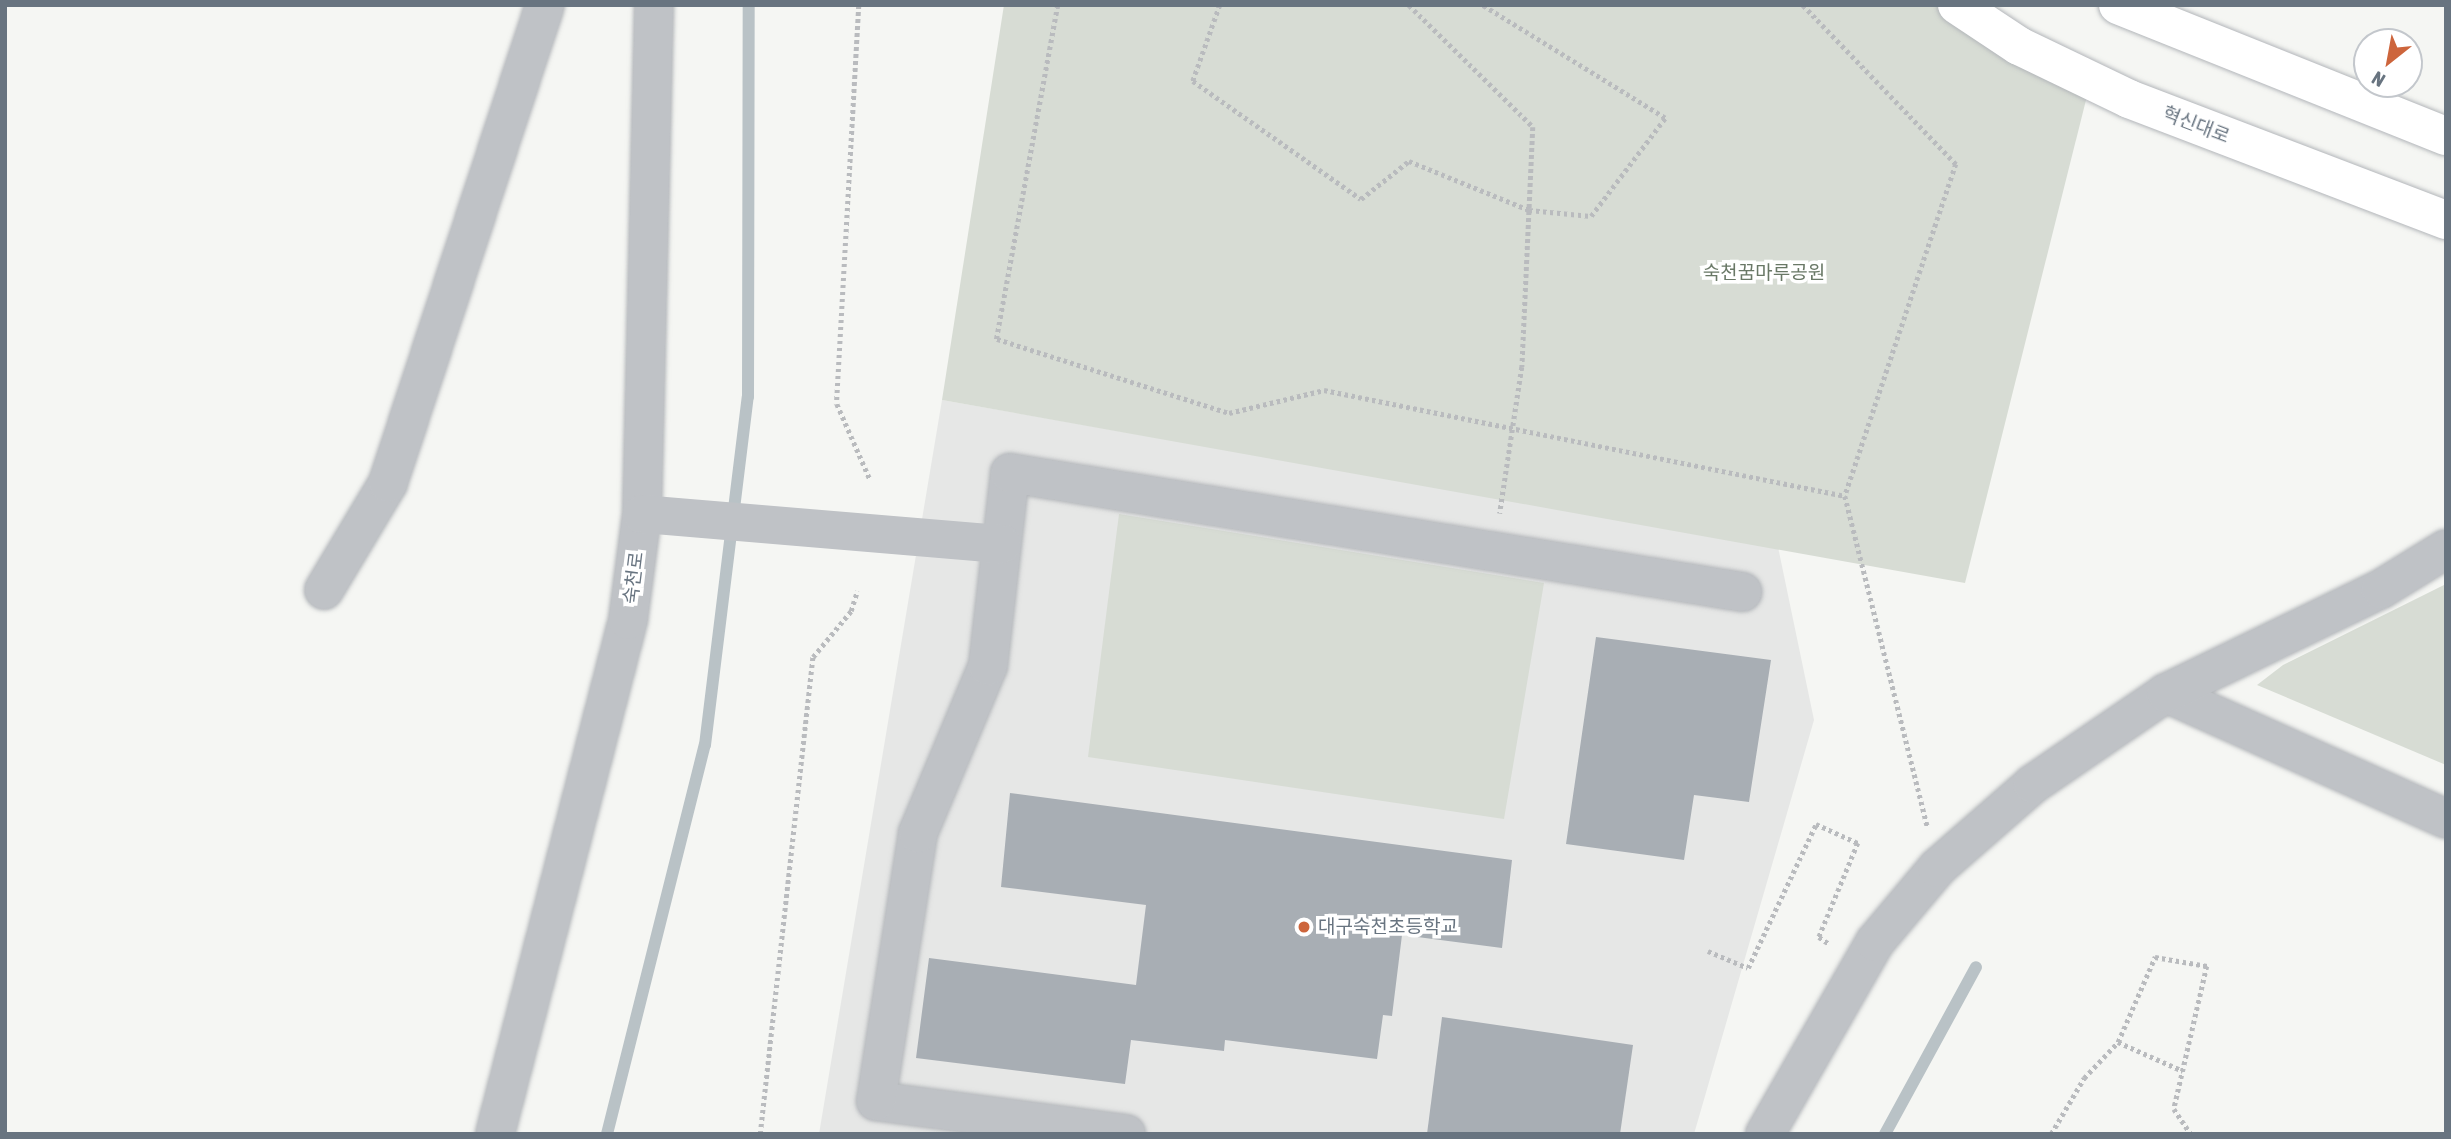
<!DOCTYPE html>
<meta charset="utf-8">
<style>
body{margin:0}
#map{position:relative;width:2451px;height:1139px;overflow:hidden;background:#f5f6f3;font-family:"Asap Condensed","Noto Sans KR",sans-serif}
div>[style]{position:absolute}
.built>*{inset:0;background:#e6e7e6}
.green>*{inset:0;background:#d7dcd4}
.stream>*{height:12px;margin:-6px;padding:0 6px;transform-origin:6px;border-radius:6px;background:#b9c2c6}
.building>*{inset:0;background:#a8aeb4}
.path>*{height:4.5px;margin-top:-2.25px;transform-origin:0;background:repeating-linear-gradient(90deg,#b9bbbe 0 3.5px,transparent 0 7px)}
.roads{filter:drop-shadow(0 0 2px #b3b6ba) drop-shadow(0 0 2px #b3b6ba)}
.minor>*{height:38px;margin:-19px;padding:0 19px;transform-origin:19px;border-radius:19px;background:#bfc2c6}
.major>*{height:38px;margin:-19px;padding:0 19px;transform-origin:19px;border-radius:19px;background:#fff}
.minor-bridge>*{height:38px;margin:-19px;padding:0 19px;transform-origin:19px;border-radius:19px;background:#bfc2c6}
.dots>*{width:19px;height:19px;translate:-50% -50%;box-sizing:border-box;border:4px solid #fff;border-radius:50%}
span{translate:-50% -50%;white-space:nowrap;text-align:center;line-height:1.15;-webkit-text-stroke:7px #fff;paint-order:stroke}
.street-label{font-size:19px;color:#687480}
.park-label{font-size:19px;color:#697866}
.poi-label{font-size:19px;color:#687480}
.left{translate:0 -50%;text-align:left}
.frame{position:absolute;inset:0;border:7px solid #687480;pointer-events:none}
.north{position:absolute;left:2353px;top:28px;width:70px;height:70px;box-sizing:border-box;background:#fff;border:2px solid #c3c7cc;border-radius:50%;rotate:211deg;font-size:19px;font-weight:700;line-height:28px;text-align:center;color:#687480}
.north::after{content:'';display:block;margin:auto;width:24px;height:32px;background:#cd653c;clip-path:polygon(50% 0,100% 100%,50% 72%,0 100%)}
</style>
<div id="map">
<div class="built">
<div style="clip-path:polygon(942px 400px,1778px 547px,1814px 720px,1694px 1134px,819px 1134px)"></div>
</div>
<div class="green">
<div style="clip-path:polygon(1004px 5px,1957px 5px,2091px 80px,1965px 583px,942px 400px)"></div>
<div style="clip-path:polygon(1119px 514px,1544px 583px,1504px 819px,1088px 757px)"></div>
<div style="clip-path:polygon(2446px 584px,2446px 765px,2257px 685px,2283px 665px)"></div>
</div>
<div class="stream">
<div style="left:607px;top:1134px;width:401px;rotate:-75.9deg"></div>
<div style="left:705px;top:745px;width:351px;rotate:-83deg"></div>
<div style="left:748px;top:397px;width:392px;rotate:-89.9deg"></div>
<div style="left:1885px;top:1134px;width:190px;rotate:-61.4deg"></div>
</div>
<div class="building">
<div style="clip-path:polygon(1596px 637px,1771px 660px,1749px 802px,1694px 795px,1684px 860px,1566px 844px)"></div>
<div style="clip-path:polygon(1010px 793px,1512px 860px,1502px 948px,1402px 935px,1392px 1016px,1383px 1015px,1377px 1059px,1225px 1040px,1224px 1051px,1131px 1040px,1125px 1084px,916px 1058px,929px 958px,1136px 985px,1146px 905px,1001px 887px)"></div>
<div style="clip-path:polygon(1442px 1017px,1633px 1045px,1620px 1134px,1427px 1134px)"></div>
</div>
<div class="path">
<div style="left:859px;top:5px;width:400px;rotate:93.2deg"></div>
<div style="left:837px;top:404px;width:82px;rotate:66.3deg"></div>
<div style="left:1058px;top:5px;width:340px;rotate:100.4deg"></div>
<div style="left:997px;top:339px;width:244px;rotate:17.7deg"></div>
<div style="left:1229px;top:413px;width:98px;rotate:-13.6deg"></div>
<div style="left:1324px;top:390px;width:532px;rotate:11.5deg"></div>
<div style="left:1220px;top:5px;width:81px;rotate:109.6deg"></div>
<div style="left:1193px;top:81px;width:205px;rotate:35.1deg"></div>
<div style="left:1361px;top:199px;width:61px;rotate:-38.4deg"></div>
<div style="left:1409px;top:161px;width:130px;rotate:22.2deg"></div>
<div style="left:1529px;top:210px;width:62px;rotate:5.5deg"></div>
<div style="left:1591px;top:216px;width:123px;rotate:-52.9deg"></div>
<div style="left:1665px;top:118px;width:215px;rotate:-148.3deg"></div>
<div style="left:1409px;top:5px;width:174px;rotate:44.5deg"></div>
<div style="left:1533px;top:127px;width:240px;rotate:92.6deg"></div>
<div style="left:1522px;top:367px;width:148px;rotate:98.6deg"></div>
<div style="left:1803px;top:5px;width:221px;rotate:46.1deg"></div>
<div style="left:1956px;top:164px;width:350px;rotate:108.5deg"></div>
<div style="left:1845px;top:496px;width:340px;rotate:76deg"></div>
<div style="left:1708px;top:951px;width:43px;rotate:23deg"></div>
<div style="left:1748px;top:968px;width:159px;rotate:-64.7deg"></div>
<div style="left:1816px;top:824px;width:46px;rotate:24.3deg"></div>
<div style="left:1858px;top:843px;width:102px;rotate:112.5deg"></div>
<div style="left:1819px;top:937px;width:11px;rotate:34deg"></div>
<div style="left:2118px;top:1042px;width:71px;rotate:24deg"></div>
<div style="left:760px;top:1134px;width:480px;rotate:-83.7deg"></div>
<div style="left:813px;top:657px;width:60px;rotate:-50.4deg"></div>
<div style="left:851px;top:611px;width:21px;rotate:-73deg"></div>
<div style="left:2051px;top:1134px;width:65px;rotate:-59.5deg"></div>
<div style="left:2084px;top:1078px;width:50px;rotate:-46.6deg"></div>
<div style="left:2118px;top:1042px;width:93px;rotate:-66.5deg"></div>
<div style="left:2155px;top:957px;width:53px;rotate:9.8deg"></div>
<div style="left:2207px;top:966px;width:147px;rotate:103deg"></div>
<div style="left:2174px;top:1109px;width:30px;rotate:56deg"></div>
</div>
<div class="roads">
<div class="minor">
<div style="left:324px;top:590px;width:125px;rotate:-59.1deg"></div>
<div style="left:388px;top:483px;width:503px;rotate:-71.82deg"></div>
<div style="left:2166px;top:693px;width:307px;rotate:24.2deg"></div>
<div style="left:495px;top:1134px;width:531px;rotate:-75.49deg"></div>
<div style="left:628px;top:620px;width:107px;rotate:-82.5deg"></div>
<div style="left:642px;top:514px;width:509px;rotate:-88.65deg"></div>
<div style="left:1126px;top:1134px;width:252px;rotate:-172.5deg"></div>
<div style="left:876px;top:1101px;width:271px;rotate:-81.1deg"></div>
<div style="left:918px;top:833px;width:181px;rotate:-67.3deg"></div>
<div style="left:988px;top:666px;width:194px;rotate:-83.5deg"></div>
<div style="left:1010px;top:473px;width:742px;rotate:9.23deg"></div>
<div style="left:1765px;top:1134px;width:221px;rotate:-60.2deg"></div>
<div style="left:1875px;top:942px;width:97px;rotate:-50deg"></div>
<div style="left:1937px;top:868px;width:128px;rotate:-41.2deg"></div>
<div style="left:2033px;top:784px;width:161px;rotate:-34.4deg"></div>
<div style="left:2166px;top:693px;width:239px;rotate:-25.8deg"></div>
<div style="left:2381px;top:589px;width:76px;rotate:-31.6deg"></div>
</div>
<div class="major">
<div style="left:1957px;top:5px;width:74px;rotate:33.5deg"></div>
<div style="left:2019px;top:46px;width:122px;rotate:25.7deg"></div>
<div style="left:2129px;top:99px;width:339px;rotate:20.9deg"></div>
<div style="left:2118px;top:5px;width:353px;rotate:21.8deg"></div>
</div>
</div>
<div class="minor-bridge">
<div style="left:642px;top:514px;width:361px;rotate:4.8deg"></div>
</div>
<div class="dots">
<div style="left:1304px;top:927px;background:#cd653c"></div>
</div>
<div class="street-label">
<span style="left:2196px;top:125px;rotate:21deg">혁신대로</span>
<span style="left:634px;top:578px;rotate:-83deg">숙천로</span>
</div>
<div class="park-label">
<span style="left:1764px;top:273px">숙천꿈마루공원</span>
</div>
<div class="poi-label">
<span class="left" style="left:1318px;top:927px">대구숙천초등학교</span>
</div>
<div class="frame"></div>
<div class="north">N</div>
</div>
